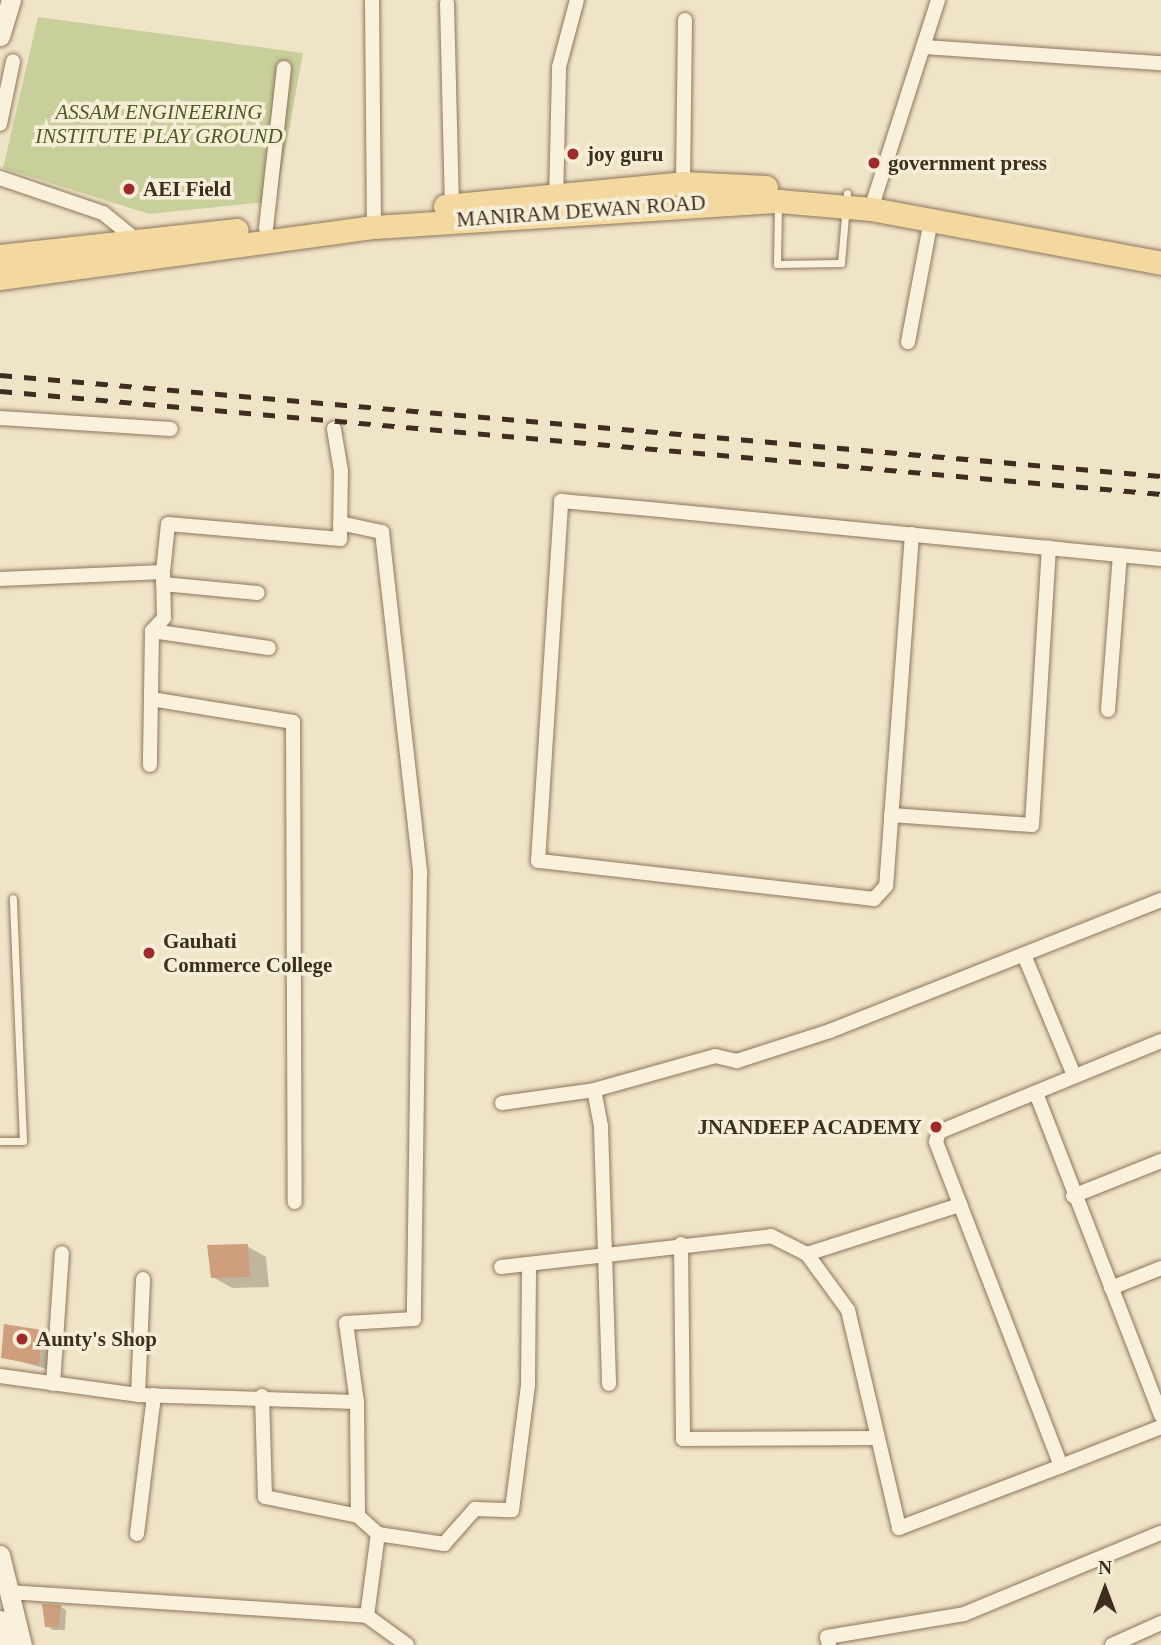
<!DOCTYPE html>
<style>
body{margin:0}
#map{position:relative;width:1161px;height:1645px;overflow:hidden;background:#f0e4c8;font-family:"Times New Roman",serif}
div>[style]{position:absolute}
.green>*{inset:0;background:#c9cf9b}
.shadow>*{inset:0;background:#0003}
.building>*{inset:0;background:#cf9f7d}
.roads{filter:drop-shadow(0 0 2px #8d765c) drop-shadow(0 0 2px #8d765c)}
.service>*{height:7px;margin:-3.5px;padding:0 3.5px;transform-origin:3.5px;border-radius:3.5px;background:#faf1dc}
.minor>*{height:14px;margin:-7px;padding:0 7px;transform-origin:7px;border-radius:7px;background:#faf1dc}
.secondary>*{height:19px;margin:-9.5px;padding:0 9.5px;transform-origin:9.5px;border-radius:9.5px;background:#faf1dc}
.primary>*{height:23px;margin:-11.5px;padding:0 11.5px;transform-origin:11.5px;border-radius:11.5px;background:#f3d9a0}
.rail>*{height:4.5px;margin-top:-2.25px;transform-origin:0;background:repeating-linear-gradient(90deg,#3d2e20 0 12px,transparent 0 24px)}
.dots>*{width:19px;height:19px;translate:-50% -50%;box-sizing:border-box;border:4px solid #f7eed8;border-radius:50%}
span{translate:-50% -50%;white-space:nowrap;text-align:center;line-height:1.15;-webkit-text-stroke:7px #f7eed8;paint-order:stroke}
.park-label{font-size:21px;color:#4d5a26;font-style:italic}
.poi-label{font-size:21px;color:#3d2e20;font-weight:700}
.left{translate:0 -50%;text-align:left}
.right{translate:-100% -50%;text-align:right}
.street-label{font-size:21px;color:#3d2e20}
.north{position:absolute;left:1070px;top:1554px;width:70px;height:70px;-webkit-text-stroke:5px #f7eed8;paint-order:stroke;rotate:0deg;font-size:19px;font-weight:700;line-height:28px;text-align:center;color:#3d2e20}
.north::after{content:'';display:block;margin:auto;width:24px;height:32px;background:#3d2e20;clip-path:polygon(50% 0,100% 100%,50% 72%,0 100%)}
</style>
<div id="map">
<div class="green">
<div style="clip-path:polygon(38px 17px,303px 53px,276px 201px,149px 214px,3px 168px)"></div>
</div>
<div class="shadow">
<div style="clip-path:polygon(247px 1246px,266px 1257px,269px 1287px,232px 1288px,213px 1277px)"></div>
<div style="clip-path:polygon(41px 1331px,54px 1338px,51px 1370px,3px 1357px)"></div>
<div style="clip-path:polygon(61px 1607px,66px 1610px,65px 1630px,53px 1630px,47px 1626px)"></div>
</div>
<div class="building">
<div style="clip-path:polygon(248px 1244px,250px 1277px,211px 1278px,207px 1245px)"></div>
<div style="clip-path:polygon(4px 1324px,42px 1330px,39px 1365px,1px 1358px)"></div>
<div style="clip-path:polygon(42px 1604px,61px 1605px,59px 1627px,45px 1627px)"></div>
</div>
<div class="roads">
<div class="service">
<div style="left:778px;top:205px;width:59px;rotate:91deg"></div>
<div style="left:777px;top:264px;width:64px;rotate:-0.9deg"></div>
<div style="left:841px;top:263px;width:70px;rotate:-85.1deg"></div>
<div style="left:0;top:1141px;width:23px"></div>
<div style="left:23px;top:1141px;width:243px;rotate:-92.4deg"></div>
</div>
<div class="minor">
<div style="left:372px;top:0;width:227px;rotate:89.5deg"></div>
<div style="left:447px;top:3px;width:202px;rotate:88.6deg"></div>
<div style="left:924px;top:47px;width:238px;rotate:3.9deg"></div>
<div style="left:0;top:124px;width:64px;rotate:-78.3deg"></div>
<div style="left:0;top:178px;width:109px;rotate:18.8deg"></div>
<div style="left:103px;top:213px;width:38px;rotate:39deg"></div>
<div style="left:133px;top:237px;width:9px;rotate:90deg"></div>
<div style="left:683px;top:183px;width:163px;rotate:-89.3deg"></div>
<div style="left:556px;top:202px;width:135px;rotate:-88.7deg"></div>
<div style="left:559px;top:67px;width:69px;rotate:-75deg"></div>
<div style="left:871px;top:209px;width:219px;rotate:-72.2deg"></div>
<div style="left:266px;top:228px;width:161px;rotate:-83.6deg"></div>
<div style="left:908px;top:342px;width:124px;rotate:-79.3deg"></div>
<div style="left:0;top:418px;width:171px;rotate:3.7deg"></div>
<div style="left:340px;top:523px;width:43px;rotate:12.1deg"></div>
<div style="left:382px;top:532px;width:343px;rotate:83.6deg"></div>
<div style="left:420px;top:873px;width:446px;rotate:90.8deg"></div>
<div style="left:414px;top:1319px;width:68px;rotate:176.6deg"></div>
<div style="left:346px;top:1323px;width:80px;rotate:82.1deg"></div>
<div style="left:357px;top:1402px;width:114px;rotate:89.5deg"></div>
<div style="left:358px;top:1516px;width:27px;rotate:42deg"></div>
<div style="left:378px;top:1534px;width:67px;rotate:8.6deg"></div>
<div style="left:444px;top:1544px;width:47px;rotate:-48.5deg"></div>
<div style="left:475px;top:1509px;width:37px;rotate:2deg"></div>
<div style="left:512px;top:1510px;width:126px;rotate:-82.7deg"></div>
<div style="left:528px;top:1385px;width:121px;rotate:-89.5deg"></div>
<div style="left:912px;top:534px;width:353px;rotate:94.2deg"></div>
<div style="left:886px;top:886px;width:18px;rotate:133deg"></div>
<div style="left:874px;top:899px;width:338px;rotate:-173.5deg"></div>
<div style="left:538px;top:861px;width:361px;rotate:-86.3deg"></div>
<div style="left:561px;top:501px;width:89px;rotate:5.1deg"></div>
<div style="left:650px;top:509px;width:513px;rotate:5.59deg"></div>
<div style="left:163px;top:572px;width:48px;rotate:-84.1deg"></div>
<div style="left:168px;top:524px;width:173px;rotate:5deg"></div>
<div style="left:340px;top:539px;width:68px;rotate:-89.2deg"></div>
<div style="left:341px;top:471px;width:43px;rotate:-99.5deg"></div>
<div style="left:0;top:579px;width:163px;rotate:-2.5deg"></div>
<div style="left:163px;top:572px;width:46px;rotate:88.8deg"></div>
<div style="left:164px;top:618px;width:18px;rotate:133deg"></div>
<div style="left:152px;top:631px;width:134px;rotate:90.9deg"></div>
<div style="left:163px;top:584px;width:95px;rotate:5.4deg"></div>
<div style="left:152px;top:631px;width:118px;rotate:8.3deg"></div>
<div style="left:151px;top:699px;width:144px;rotate:9.2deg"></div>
<div style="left:293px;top:722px;width:480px;rotate:89.8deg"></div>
<div style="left:1108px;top:710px;width:155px;rotate:-85.6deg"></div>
<div style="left:891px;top:815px;width:141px;rotate:4.1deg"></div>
<div style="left:1032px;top:825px;width:278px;rotate:-86.5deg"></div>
<div style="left:1024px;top:955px;width:130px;rotate:67.4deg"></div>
<div style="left:1161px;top:1041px;width:240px;rotate:157.7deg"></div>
<div style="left:939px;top:1132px;width:10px;rotate:107deg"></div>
<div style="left:936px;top:1142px;width:347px;rotate:68.9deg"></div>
<div style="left:1061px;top:1466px;width:107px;rotate:-21.3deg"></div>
<div style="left:594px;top:1090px;width:38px;rotate:79deg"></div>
<div style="left:601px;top:1127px;width:257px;rotate:88.2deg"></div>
<div style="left:1036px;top:1093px;width:346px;rotate:68.8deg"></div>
<div style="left:502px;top:1103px;width:93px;rotate:-8deg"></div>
<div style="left:594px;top:1090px;width:126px;rotate:-15.7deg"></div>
<div style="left:715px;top:1056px;width:23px;rotate:13deg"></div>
<div style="left:737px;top:1061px;width:98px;rotate:-17.9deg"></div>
<div style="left:830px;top:1031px;width:356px;rotate:-21.6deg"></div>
<div style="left:1073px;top:1196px;width:95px;rotate:-21.7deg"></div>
<div style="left:681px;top:1244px;width:195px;rotate:89.4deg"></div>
<div style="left:683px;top:1439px;width:191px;rotate:-0.3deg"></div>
<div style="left:807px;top:1254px;width:161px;rotate:-17.8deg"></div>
<div style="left:501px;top:1267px;width:272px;rotate:-6.5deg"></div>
<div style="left:771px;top:1236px;width:40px;rotate:26.6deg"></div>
<div style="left:807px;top:1254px;width:69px;rotate:53.8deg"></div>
<div style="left:848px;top:1310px;width:224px;rotate:76.8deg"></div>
<div style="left:899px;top:1528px;width:173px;rotate:-20.9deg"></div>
<div style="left:1111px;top:1288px;width:54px;rotate:-21.8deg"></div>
<div style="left:0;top:1376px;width:139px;rotate:7.8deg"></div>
<div style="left:138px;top:1395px;width:219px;rotate:1.8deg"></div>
<div style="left:53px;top:1384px;width:131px;rotate:-86.1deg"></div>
<div style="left:138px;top:1395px;width:116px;rotate:-87.5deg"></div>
<div style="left:262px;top:1396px;width:101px;rotate:88.3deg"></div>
<div style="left:265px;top:1497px;width:95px;rotate:11.5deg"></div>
<div style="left:137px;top:1534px;width:140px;rotate:-83deg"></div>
<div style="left:8px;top:1592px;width:360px;rotate:3.8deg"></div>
<div style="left:367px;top:1616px;width:49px;rotate:35.9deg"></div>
<div style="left:367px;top:1616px;width:83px;rotate:-82.4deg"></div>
<div style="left:829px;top:1645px;width:8px;rotate:-104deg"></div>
<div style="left:827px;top:1637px;width:139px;rotate:-9.5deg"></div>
<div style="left:964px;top:1614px;width:213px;rotate:-22.4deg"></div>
<div style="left:1112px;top:1645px;width:54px;rotate:-24.2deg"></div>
</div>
<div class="secondary">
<div style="left:0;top:36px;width:38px;rotate:-73deg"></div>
<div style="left:0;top:1555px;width:93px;rotate:76.3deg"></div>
<div style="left:0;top:1620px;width:26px;rotate:74deg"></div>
</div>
<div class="primary">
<div style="left:445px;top:206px;width:239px;rotate:-5.5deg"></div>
<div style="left:683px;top:183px;width:83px;rotate:2.8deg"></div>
<div style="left:0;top:256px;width:238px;rotate:-6.3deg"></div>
<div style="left:0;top:278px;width:377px;rotate:-7.8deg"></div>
<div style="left:374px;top:227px;width:406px;rotate:-3.7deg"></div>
<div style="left:779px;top:201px;width:92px;rotate:5deg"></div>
<div style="left:871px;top:209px;width:295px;rotate:10.5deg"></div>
</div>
</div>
<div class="rail">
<div style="left:0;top:375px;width:1165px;rotate:4.97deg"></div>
<div style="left:0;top:391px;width:1166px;rotate:5.07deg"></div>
</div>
<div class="dots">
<div style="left:573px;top:154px;background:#9e2a2b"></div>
<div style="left:874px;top:163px;background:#9e2a2b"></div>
<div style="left:129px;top:189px;background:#9e2a2b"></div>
<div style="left:149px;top:953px;background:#9e2a2b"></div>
<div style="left:936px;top:1127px;background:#9e2a2b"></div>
<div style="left:22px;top:1339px;background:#9e2a2b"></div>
</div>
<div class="park-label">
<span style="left:159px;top:124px">ASSAM ENGINEERING<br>INSTITUTE PLAY GROUND</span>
</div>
<div class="poi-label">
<span class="left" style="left:587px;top:154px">joy guru</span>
<span class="left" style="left:888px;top:163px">government press</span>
<span class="left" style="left:143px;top:189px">AEI Field</span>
<span class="left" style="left:163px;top:953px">Gauhati<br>Commerce College</span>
<span class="right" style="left:922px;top:1127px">JNANDEEP ACADEMY</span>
<span class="left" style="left:36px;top:1339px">Aunty's Shop</span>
</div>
<div class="street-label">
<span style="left:581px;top:211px;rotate:-4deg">MANIRAM DEWAN ROAD</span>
</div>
<div class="north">N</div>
</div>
